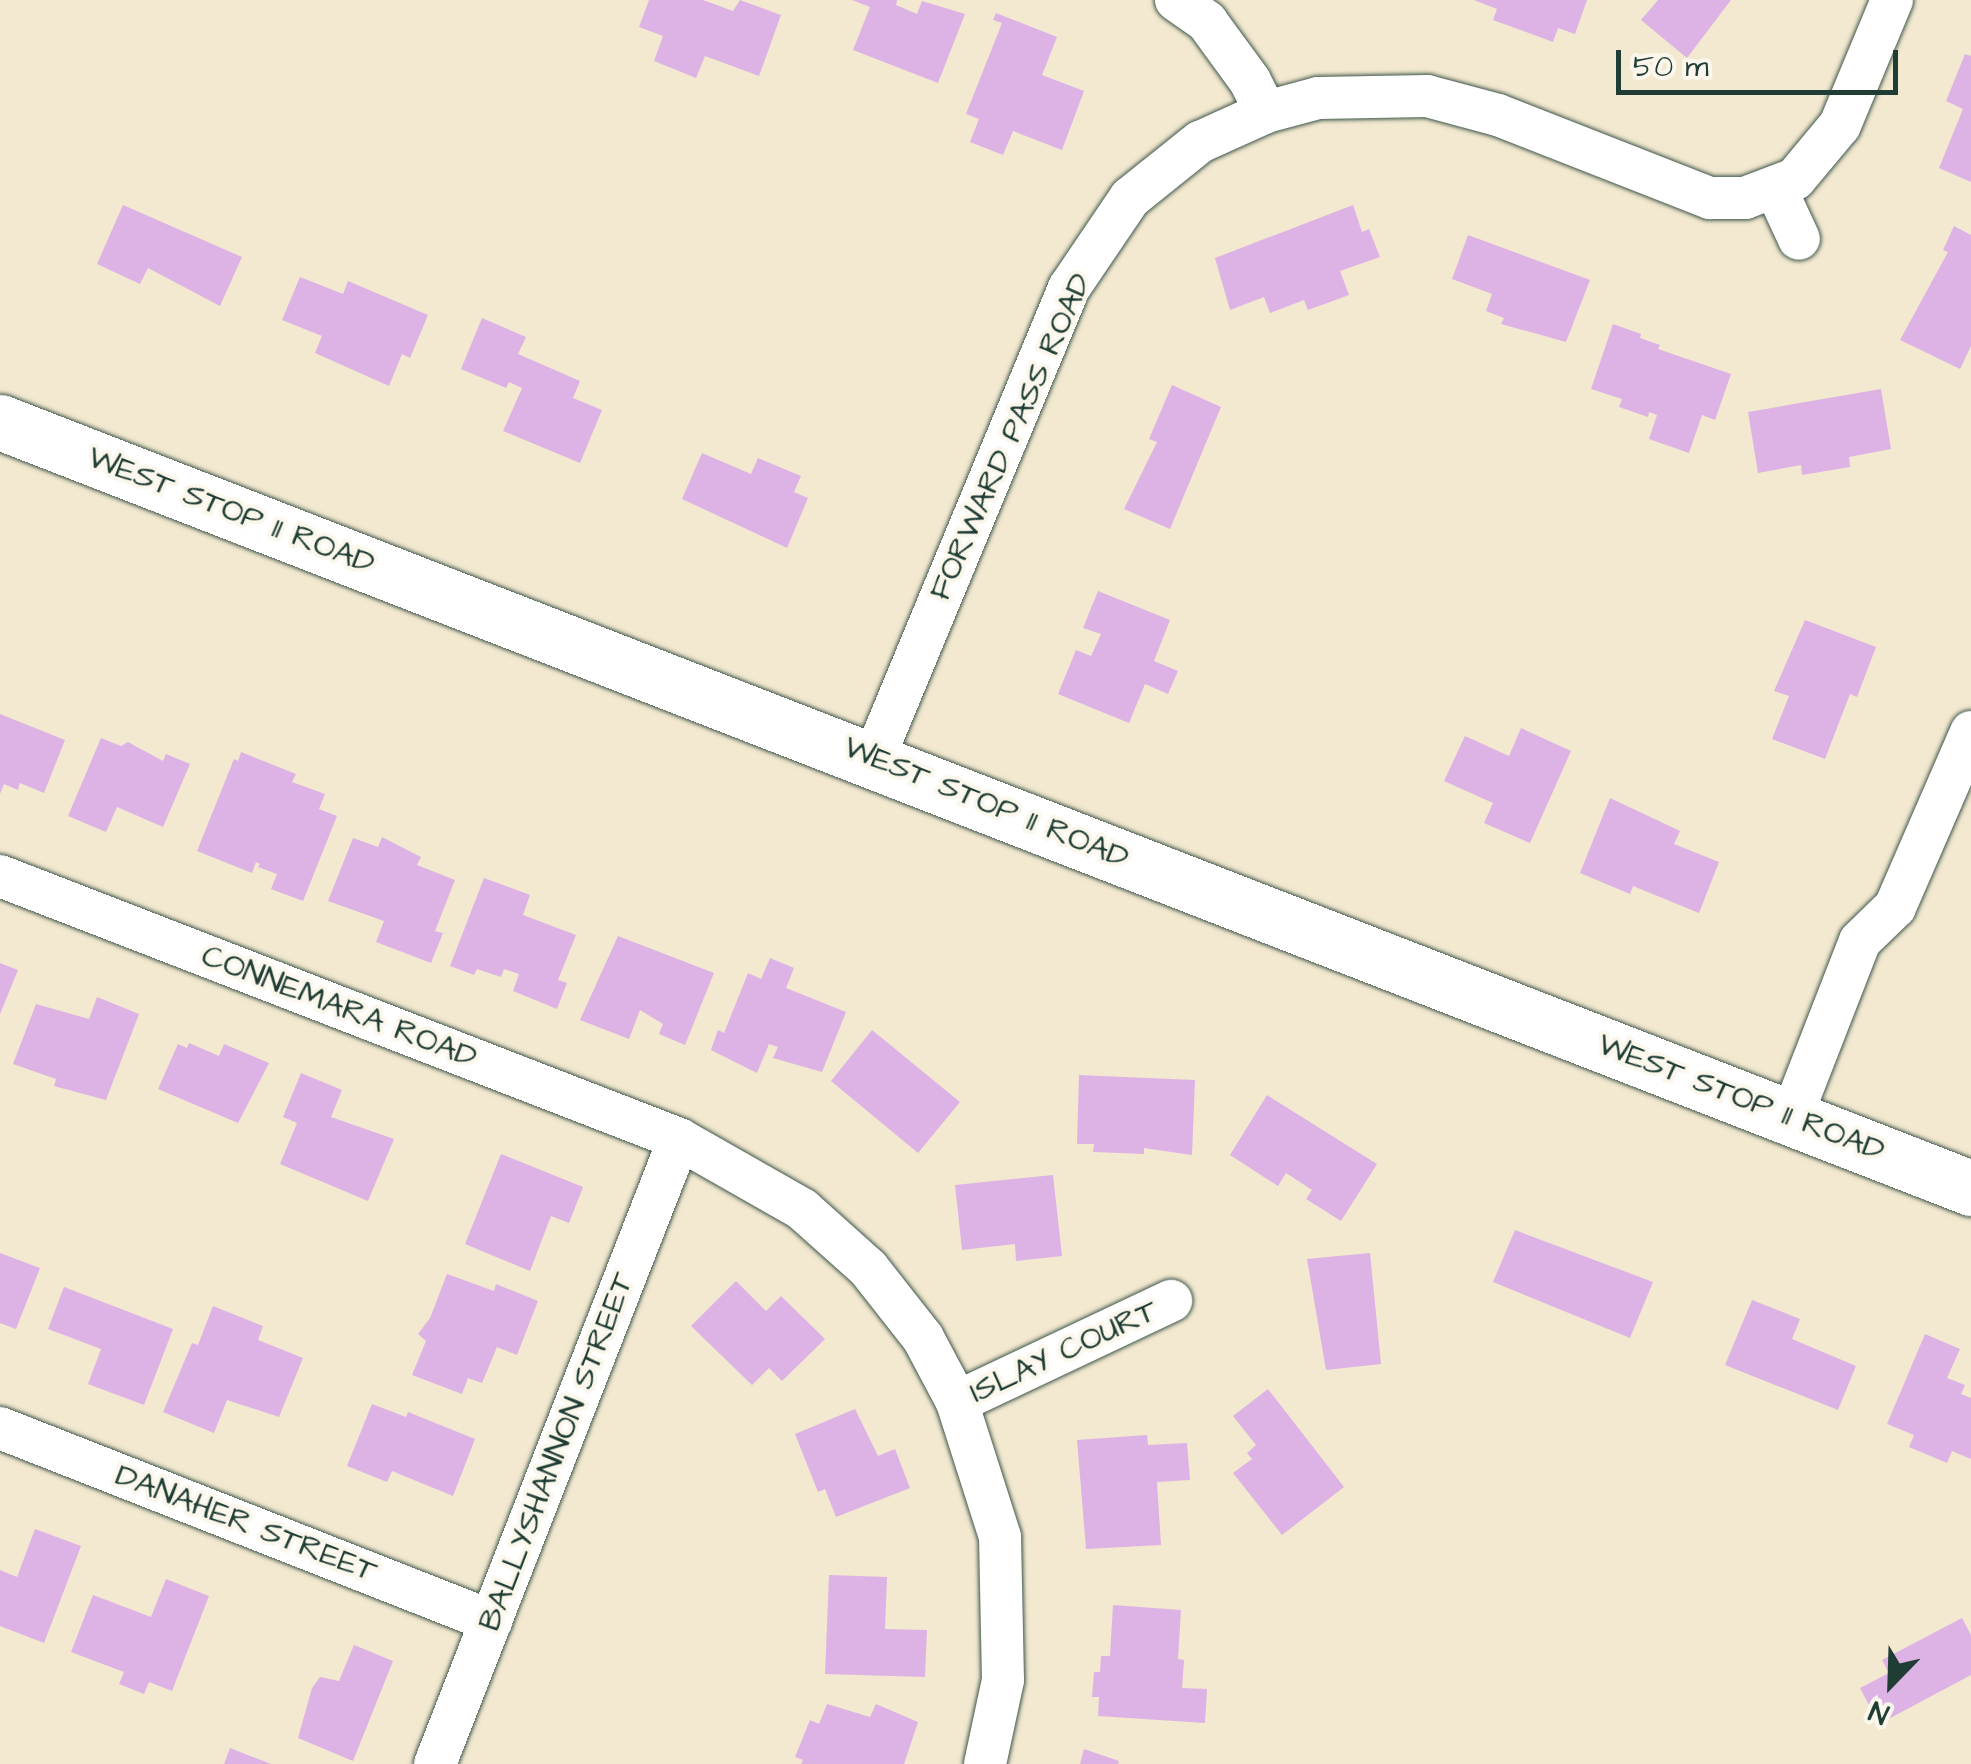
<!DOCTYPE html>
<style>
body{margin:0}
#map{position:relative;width:1971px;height:1764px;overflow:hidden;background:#f3e9d0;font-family:"Architects Daughter",sans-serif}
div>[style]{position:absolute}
.building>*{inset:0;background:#dcb3e4}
.roads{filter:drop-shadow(0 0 2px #3f574b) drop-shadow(0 0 2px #3f574b)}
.minor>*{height:42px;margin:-21px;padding:0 21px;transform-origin:21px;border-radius:21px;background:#fff}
.secondary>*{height:55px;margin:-27.5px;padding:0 27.5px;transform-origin:27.5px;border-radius:27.5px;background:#fff}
span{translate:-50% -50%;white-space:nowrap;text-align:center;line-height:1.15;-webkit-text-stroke:8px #fbf7ec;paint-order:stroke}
.street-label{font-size:32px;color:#1f3d34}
.north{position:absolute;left:1841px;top:1634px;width:100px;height:100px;-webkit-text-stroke:8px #fbf7ec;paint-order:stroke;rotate:203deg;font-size:28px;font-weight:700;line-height:40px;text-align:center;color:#1f3d34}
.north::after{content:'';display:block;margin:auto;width:35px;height:45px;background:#1f3d34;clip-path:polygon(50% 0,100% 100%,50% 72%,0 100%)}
.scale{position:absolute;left:1616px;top:50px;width:282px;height:45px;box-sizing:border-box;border:5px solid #1f3d34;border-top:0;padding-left:12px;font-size:30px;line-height:35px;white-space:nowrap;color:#1f3d34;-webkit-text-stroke:8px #fbf7ec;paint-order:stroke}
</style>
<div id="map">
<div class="building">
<div style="clip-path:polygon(649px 0,703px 0,733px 11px,740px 0,781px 15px,759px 76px,705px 56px,696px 78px,654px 61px,663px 36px,639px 27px)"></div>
<div style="clip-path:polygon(852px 0,897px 0,896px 5px,917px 14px,922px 1px,965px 14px,938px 83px,853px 50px,870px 7px)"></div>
<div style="clip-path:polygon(1474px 0,1587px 0,1575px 34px,1558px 28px,1553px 42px,1493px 20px,1497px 9px)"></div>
<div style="clip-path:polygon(1658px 0,1731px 0,1687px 58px,1641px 20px)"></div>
<div style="clip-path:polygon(996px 13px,1057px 37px,1042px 75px,1084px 91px,1062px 150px,1013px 131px,1003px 155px,970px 142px,979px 119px,966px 114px,1002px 23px,993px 20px)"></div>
<div style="clip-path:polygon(1965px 54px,1971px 56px,1971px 182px,1939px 168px,1963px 109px,1946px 101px)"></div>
<div style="clip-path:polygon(123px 205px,242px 257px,220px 306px,148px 268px,140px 284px,97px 264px)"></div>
<div style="clip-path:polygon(1353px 205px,1362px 232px,1369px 229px,1380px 257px,1340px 271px,1349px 295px,1308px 310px,1304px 300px,1270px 313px,1264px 297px,1230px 310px,1215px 258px)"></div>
<div style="clip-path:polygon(1954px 226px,1971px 235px,1971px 346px,1960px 369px,1900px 340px,1948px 252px,1943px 250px)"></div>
<div style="clip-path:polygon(1468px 235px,1590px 280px,1566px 342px,1501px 324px,1504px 318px,1486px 311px,1492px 294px,1452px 279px)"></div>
<div style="clip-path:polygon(300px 277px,343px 294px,348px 281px,428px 315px,410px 358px,402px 354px,389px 386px,315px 353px,322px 336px,282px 320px)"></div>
<div style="clip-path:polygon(482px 318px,526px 337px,518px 354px,580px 381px,573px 398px,602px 410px,580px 463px,503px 431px,522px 388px,509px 382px,506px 388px,461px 369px)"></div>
<div style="clip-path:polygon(1613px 324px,1641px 334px,1640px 338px,1660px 345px,1658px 349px,1731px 374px,1715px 420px,1702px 415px,1689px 453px,1649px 439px,1657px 415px,1649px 412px,1648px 417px,1619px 407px,1622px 399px,1591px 389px)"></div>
<div style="clip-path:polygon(1172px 385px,1221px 407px,1170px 529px,1124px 509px,1157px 442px,1149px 439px)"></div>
<div style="clip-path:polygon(1881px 389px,1891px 449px,1849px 457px,1850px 467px,1802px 475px,1801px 465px,1758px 473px,1748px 412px)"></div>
<div style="clip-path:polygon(702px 453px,751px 474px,758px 458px,801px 476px,794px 492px,808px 498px,787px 548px,682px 499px)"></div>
<div style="clip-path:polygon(1098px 591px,1170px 620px,1154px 661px,1178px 671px,1168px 694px,1145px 684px,1129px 723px,1058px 694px,1076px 650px,1091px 656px,1101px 634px,1083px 628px)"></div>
<div style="clip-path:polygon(1805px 620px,1876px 647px,1857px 697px,1850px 694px,1825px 759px,1772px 739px,1789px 696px,1774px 691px)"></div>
<div style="clip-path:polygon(0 714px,65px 740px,44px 793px,20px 783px,18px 790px,4px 784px,0 794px)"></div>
<div style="clip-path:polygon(1521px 728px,1571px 751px,1530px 843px,1484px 823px,1493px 803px,1444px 781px,1465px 736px,1509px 756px)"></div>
<div style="clip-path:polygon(101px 738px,121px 746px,128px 742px,163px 761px,166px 754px,190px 764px,163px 827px,117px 807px,106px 832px,68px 816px)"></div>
<div style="clip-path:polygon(241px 752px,296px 774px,292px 782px,325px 794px,319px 809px,337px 816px,303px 901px,271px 889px,277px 874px,258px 867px,260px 864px,256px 862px,252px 873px,197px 851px,234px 759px,238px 761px)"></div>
<div style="clip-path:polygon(1610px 798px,1680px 831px,1674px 844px,1719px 862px,1699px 913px,1633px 886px,1630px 894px,1580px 873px)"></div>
<div style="clip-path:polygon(382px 837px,421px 857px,417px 865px,455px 880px,435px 931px,443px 933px,431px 963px,376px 942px,384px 921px,328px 901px,353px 838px,378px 847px)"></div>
<div style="clip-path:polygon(484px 878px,530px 895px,523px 915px,576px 935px,558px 980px,567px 983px,557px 1009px,513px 991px,519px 974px,504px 969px,501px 977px,477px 969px,474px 975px,450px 966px)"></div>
<div style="clip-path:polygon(618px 936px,714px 973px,685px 1045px,659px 1034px,663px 1024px,640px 1010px,629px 1039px,580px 1020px)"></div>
<div style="clip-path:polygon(770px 958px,794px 968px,786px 988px,846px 1012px,822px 1072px,773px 1058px,778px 1047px,769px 1044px,757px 1073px,711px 1050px,718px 1030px,724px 1033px,748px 973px,761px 979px)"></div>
<div style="clip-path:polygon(0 963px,18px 970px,0 1014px)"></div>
<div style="clip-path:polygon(97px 997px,139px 1014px,106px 1100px,54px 1086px,56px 1079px,13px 1064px,36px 1004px,89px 1019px)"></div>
<div style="clip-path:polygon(872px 1030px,960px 1102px,918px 1153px,831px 1081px)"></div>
<div style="clip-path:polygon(189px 1043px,219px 1056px,224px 1044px,269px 1063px,238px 1123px,158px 1089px,178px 1044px,187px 1048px)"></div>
<div style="clip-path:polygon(301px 1073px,342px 1090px,331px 1117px,394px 1139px,368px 1201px,280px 1164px,297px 1123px,283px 1117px)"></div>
<div style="clip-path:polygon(1079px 1075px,1195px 1080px,1192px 1155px,1144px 1148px,1144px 1154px,1093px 1152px,1094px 1144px,1077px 1144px)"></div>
<div style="clip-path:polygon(1267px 1095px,1377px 1164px,1341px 1221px,1306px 1199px,1312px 1190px,1286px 1173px,1278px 1186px,1230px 1155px)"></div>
<div style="clip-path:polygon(501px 1154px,583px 1187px,569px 1223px,551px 1216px,530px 1271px,465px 1244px)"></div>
<div style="clip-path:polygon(1053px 1175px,1062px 1256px,1016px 1261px,1015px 1244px,962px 1250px,955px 1185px)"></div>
<div style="clip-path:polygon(1515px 1230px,1653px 1282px,1630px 1338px,1493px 1282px)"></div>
<div style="clip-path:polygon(0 1253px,40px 1268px,16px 1329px,0 1323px)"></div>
<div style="clip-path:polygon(1370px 1253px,1381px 1364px,1326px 1370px,1307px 1259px)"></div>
<div style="clip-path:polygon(447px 1274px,494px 1291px,496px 1284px,538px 1301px,517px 1355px,497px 1347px,482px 1383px,468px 1378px,462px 1394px,412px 1375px,426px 1341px,418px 1334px,430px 1318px)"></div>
<div style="clip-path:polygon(736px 1281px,766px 1311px,781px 1296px,825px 1339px,782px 1381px,769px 1368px,752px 1385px,691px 1326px)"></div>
<div style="clip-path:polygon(64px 1287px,173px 1329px,144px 1405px,88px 1384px,101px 1349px,48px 1329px)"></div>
<div style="clip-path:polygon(1752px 1300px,1800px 1319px,1792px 1339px,1856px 1366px,1838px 1410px,1725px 1365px)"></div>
<div style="clip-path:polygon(213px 1306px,263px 1326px,258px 1340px,303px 1358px,279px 1417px,227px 1400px,214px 1433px,163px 1412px,192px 1343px,198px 1345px)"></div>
<div style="clip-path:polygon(1925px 1334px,1960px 1349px,1947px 1378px,1965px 1385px,1961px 1394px,1971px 1398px,1971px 1459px,1952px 1451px,1947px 1463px,1909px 1447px,1914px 1435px,1887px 1424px)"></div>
<div style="clip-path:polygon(1268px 1389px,1344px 1487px,1282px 1535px,1233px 1473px,1252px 1459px,1247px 1453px,1256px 1445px,1233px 1416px)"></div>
<div style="clip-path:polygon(372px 1404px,406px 1417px,408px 1412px,475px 1439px,453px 1496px,392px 1471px,387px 1482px,347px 1466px)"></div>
<div style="clip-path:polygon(855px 1409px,878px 1456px,895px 1449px,910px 1488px,836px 1517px,825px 1489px,818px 1492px,795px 1434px)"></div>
<div style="clip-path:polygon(1147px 1435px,1148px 1445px,1187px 1443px,1190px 1480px,1157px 1482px,1161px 1545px,1086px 1549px,1077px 1440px)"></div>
<div style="clip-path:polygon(35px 1529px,81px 1546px,44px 1643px,0 1626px,0 1570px,17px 1577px)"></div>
<div style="clip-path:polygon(829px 1575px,887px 1577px,885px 1629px,927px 1630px,925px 1677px,825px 1674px)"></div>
<div style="clip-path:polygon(166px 1579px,209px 1596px,172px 1691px,149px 1682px,144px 1694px,119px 1684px,124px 1672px,71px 1652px,93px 1595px,151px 1617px)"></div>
<div style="clip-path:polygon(1113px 1605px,1181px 1610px,1178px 1659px,1184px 1660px,1182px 1688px,1207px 1689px,1205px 1723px,1098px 1716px,1099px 1697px,1092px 1697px,1094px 1672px,1100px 1672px,1101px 1656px,1110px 1656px)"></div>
<div style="clip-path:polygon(1962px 1618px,1971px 1635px,1971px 1675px,1879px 1724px,1860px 1688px,1889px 1673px,1882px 1660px)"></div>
<div style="clip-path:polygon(354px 1645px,393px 1661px,353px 1761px,298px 1738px,312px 1688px,320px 1677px,339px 1681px)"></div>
<div style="clip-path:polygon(827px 1704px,870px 1717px,876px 1704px,918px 1722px,904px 1764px,801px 1764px,803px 1760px,795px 1757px,810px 1720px,819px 1724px)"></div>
<div style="clip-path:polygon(230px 1748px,271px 1764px,224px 1764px)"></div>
<div style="clip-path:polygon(1084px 1749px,1119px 1761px,1118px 1764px,1080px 1764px)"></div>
</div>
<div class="roads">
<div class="minor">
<div style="left:1176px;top:0;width:38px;rotate:35deg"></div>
<div style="left:1207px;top:22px;width:73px;rotate:53.9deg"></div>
<div style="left:1250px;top:81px;width:35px;rotate:63deg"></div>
<div style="left:1775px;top:187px;width:57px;rotate:65.2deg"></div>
<div style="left:874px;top:758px;width:509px;rotate:-67.47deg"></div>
<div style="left:1069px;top:288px;width:109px;rotate:-55.9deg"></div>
<div style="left:1130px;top:198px;width:90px;rotate:-38.7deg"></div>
<div style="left:1200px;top:142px;width:72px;rotate:-24.4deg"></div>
<div style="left:1266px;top:112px;width:54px;rotate:-15.1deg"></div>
<div style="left:1318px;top:98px;width:109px;rotate:-1.1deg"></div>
<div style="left:1427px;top:96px;width:73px;rotate:15deg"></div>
<div style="left:1498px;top:115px;width:228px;rotate:21.4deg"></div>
<div style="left:1710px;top:198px;width:35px"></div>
<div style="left:1745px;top:198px;width:53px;rotate:-20.8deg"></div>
<div style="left:1795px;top:179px;width:70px;rotate:-50.2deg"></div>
<div style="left:1840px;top:125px;width:135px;rotate:-67.4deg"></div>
<div style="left:0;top:876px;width:728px;rotate:21.17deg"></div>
<div style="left:679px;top:1139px;width:142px;rotate:29.6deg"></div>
<div style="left:802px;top:1209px;width:89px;rotate:41.8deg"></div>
<div style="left:868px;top:1268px;width:89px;rotate:51.8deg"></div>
<div style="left:923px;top:1338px;width:72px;rotate:62deg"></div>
<div style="left:957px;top:1402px;width:142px;rotate:72.3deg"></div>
<div style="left:1000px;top:1537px;width:143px;rotate:88.8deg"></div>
<div style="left:1003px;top:1680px;width:86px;rotate:102.1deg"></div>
<div style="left:1791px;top:1118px;width:190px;rotate:-68.7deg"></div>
<div style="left:1860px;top:941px;width:49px;rotate:-44.2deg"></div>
<div style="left:1895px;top:907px;width:191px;rotate:-66.5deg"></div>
<div style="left:957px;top:1402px;width:237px;rotate:-25.3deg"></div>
<div style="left:0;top:1428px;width:528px;rotate:21.46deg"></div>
<div style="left:435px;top:1764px;width:671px;rotate:-68.67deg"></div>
</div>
<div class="secondary">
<div style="left:0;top:422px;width:2115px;rotate:21.24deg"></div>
</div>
</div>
<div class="street-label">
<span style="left:1011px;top:437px;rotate:-66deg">FORWARD PASS ROAD</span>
<span style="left:231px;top:511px;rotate:21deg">WEST STOP 11 ROAD</span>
<span style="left:986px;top:803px;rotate:22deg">WEST STOP 11 ROAD</span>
<span style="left:339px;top:1007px;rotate:21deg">CONNEMARA ROAD</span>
<span style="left:1741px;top:1098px;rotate:21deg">WEST STOP 11 ROAD</span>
<span style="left:1064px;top:1352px;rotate:-25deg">ISLAY COURT</span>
<span style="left:557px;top:1452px;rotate:-69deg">BALLYSHANNON STREET</span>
<span style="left:246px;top:1524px;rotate:21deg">DANAHER STREET</span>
</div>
<div class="north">N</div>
<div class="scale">50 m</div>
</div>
